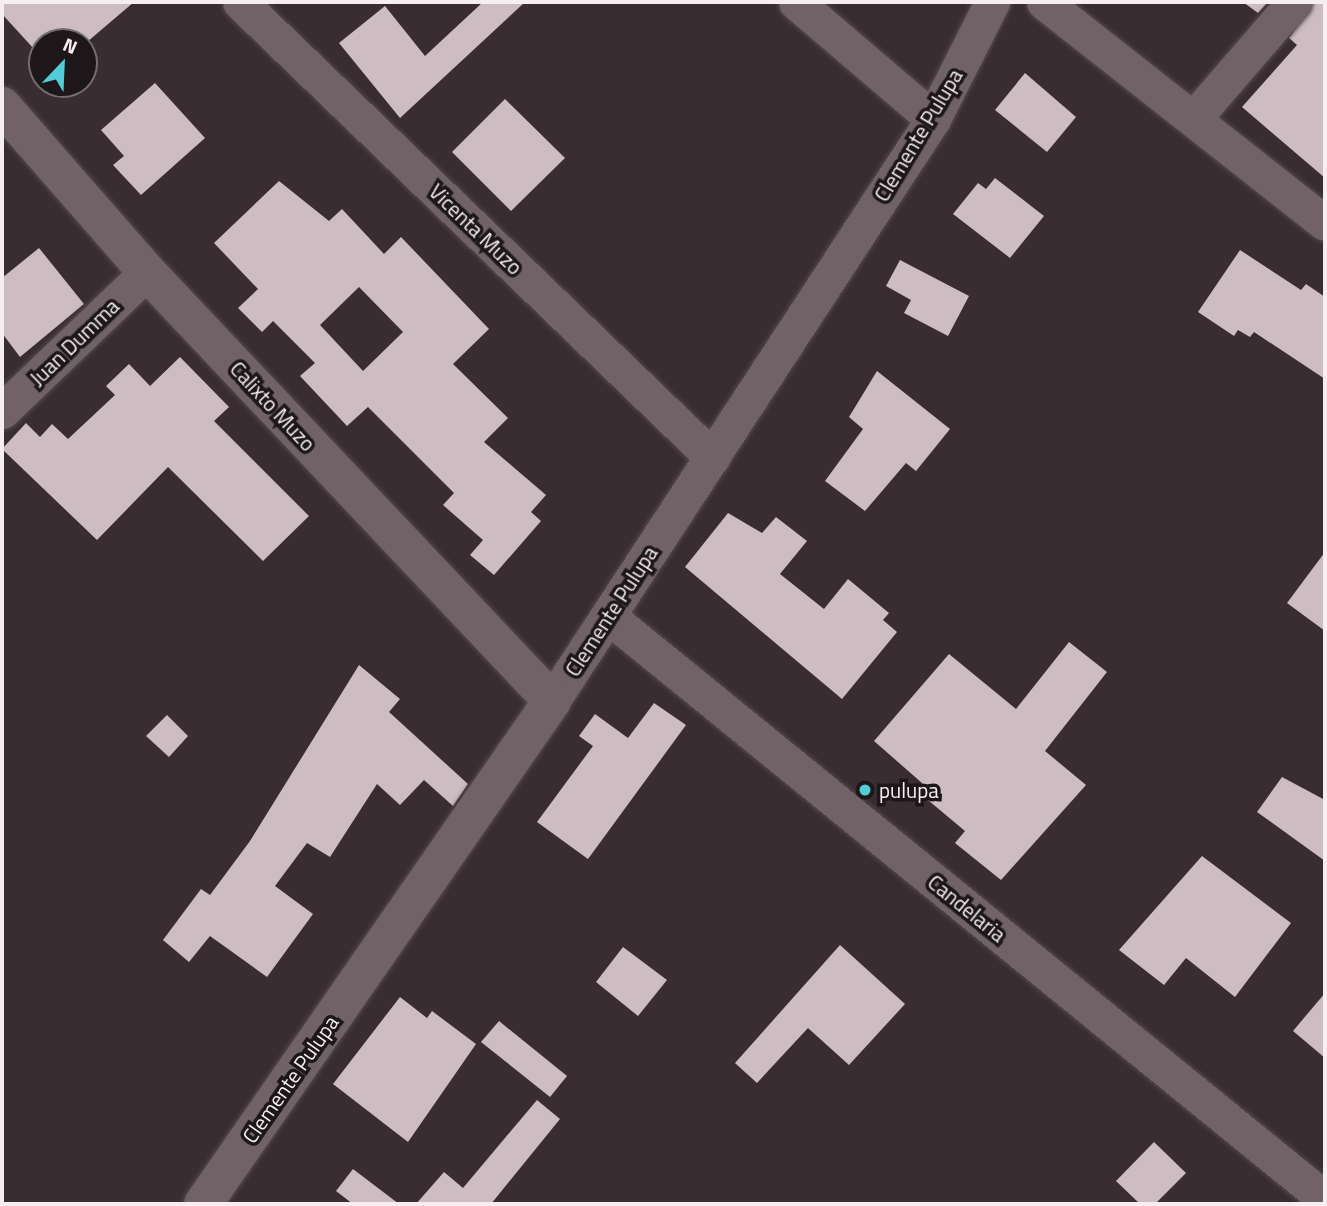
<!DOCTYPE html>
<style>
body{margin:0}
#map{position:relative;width:1327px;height:1206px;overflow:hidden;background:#392d32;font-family:"Titillium Web",sans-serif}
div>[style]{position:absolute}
.building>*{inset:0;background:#cdbdc3}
.roads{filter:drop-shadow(0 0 2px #53494e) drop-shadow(0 0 2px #53494e)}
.minor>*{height:35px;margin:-17.5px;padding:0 17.5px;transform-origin:17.5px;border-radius:17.5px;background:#706267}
.tertiary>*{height:38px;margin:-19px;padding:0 19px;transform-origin:19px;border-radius:19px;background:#706267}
.dots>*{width:19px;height:19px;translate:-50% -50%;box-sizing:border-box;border:4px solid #1d1719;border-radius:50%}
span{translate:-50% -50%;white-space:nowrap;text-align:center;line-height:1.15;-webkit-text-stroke:7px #1d1719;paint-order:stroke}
.street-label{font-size:21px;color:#f6eef1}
.poi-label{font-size:21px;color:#f6eef1}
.left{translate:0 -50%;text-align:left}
.frame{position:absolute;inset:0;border:4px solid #f6eef1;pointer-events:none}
.north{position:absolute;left:28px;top:28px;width:70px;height:70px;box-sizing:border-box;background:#1d1719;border:2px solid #746d6f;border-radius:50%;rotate:23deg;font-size:19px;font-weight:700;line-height:28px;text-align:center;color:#f6eef1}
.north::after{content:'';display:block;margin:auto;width:24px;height:32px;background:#52ccd6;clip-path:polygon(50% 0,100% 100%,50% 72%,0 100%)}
</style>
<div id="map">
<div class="building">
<div style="clip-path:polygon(2px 2px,134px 2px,87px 42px,42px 42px,34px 49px,2px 14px)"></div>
<div style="clip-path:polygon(483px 2px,525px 2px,400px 118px,339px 43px,385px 6px,425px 56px)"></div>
<div style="clip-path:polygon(1243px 2px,1268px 2px,1258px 13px)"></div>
<div style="clip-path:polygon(1314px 2px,1325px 2px,1325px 178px,1242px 107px,1297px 45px,1289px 38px)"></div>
<div style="clip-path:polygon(1025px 73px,1076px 117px,1047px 152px,995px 110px)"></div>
<div style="clip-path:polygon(155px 83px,205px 138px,141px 195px,113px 165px,124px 156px,101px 130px)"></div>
<div style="clip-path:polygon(505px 99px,565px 158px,511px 211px,452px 152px)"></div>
<div style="clip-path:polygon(995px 178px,1044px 216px,1010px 258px,953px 214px,978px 183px,986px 189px)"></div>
<div style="clip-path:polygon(evenodd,279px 181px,329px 221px,342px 209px,384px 254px,401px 237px,489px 329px,453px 364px,508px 418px,484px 442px,546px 495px,531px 512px,541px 521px,494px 575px,470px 555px,483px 540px,443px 505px,454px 493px,368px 407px,347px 426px,300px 376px,315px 363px,273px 321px,262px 332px,238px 308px,258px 289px,214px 243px,279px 181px,359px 287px,403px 332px,363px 371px,320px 325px,359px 287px)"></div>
<div style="clip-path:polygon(39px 248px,84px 304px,20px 357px,2px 333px,2px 278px)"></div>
<div style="clip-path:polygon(1240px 250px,1301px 290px,1306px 284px,1325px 297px,1325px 379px,1254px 332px,1250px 337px,1238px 330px,1234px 336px,1198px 312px)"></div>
<div style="clip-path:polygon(900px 260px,969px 296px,948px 336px,904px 313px,911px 300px,886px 286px)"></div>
<div style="clip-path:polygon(180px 357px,229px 407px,214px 421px,309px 516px,263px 561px,168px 467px,97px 540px,2px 449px,26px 423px,40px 437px,52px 424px,68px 439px,115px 395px,106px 386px,129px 364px,150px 386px)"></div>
<div style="clip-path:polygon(877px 371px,950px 429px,916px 471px,906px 463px,865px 511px,825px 481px,863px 429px,849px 417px)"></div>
<div style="clip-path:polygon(728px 513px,762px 533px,776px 517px,807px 541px,780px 574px,824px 609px,848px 579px,889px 613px,883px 620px,897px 632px,842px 699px,685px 567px)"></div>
<div style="clip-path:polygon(1325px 552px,1325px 631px,1287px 603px)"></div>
<div style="clip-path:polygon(1069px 642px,1107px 672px,1045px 751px,1086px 785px,1001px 880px,955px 843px,965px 831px,916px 790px,922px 783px,874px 741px,949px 654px,1016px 709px)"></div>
<div style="clip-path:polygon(359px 665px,400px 699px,389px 712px,468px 784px,453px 806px,424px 780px,400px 805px,377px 784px,330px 857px,307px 843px,275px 886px,313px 914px,267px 977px,210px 936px,189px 962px,163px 940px,201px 889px,210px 895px,250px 841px)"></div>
<div style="clip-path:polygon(654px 703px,686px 725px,588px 859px,537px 822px,593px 746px,579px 736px,595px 714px,628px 738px)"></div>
<div style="clip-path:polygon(167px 715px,188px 736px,169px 757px,146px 736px)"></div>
<div style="clip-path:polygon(1282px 777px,1325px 800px,1325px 861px,1257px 812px)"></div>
<div style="clip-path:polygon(1202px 856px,1291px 923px,1235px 997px,1186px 958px,1164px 985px,1119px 950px)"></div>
<div style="clip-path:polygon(840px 945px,905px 1004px,849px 1065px,808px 1028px,757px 1083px,735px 1063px)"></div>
<div style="clip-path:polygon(623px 947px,667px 980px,638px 1016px,596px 982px)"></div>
<div style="clip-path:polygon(1325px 993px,1325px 1058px,1293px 1031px)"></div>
<div style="clip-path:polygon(400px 997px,427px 1018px,432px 1011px,476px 1044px,408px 1142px,333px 1084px)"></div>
<div style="clip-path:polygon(499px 1021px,567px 1076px,550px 1097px,481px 1042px)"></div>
<div style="clip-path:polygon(537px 1100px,560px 1119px,491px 1204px,416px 1204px,444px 1172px,463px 1188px)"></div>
<div style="clip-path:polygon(1154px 1142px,1186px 1173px,1155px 1204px,1140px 1204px,1116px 1181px)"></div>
<div style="clip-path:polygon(353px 1169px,399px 1204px,353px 1204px,336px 1191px)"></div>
</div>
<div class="roads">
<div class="minor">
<div style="left:240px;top:2px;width:656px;rotate:43.95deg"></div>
<div style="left:796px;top:2px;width:180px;rotate:40.5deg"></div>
<div style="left:1044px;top:2px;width:357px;rotate:38.2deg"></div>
<div style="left:1194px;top:118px;width:153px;rotate:-49.2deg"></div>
<div style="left:2px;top:411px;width:201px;rotate:-43.8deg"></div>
<div style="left:608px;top:616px;width:924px;rotate:39.11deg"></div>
<div style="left:552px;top:701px;width:696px;rotate:-56.79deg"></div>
<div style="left:933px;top:119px;width:131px;rotate:-63.2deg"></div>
</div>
<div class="tertiary">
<div style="left:2px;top:106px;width:220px;rotate:48.9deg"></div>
<div style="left:147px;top:272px;width:590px;rotate:46.65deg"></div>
<div style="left:552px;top:701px;width:612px;rotate:124.75deg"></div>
</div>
</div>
<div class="dots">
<div style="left:865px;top:790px;background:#52ccd6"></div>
</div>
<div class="street-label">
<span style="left:918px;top:135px;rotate:-59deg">Clemente Pulupa</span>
<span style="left:476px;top:229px;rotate:44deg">Vicenta Muzo</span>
<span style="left:74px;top:342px;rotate:-44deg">Juan Dumma</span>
<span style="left:273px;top:406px;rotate:47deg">Calixto Muzo</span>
<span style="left:611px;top:611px;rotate:-57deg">Clemente Pulupa</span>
<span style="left:967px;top:908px;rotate:39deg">Candelaria</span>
<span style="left:290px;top:1079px;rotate:-55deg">Clemente Pulupa</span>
</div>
<div class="poi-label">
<span class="left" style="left:879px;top:790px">pulupa</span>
</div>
<div class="frame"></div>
<div class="north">N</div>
</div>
